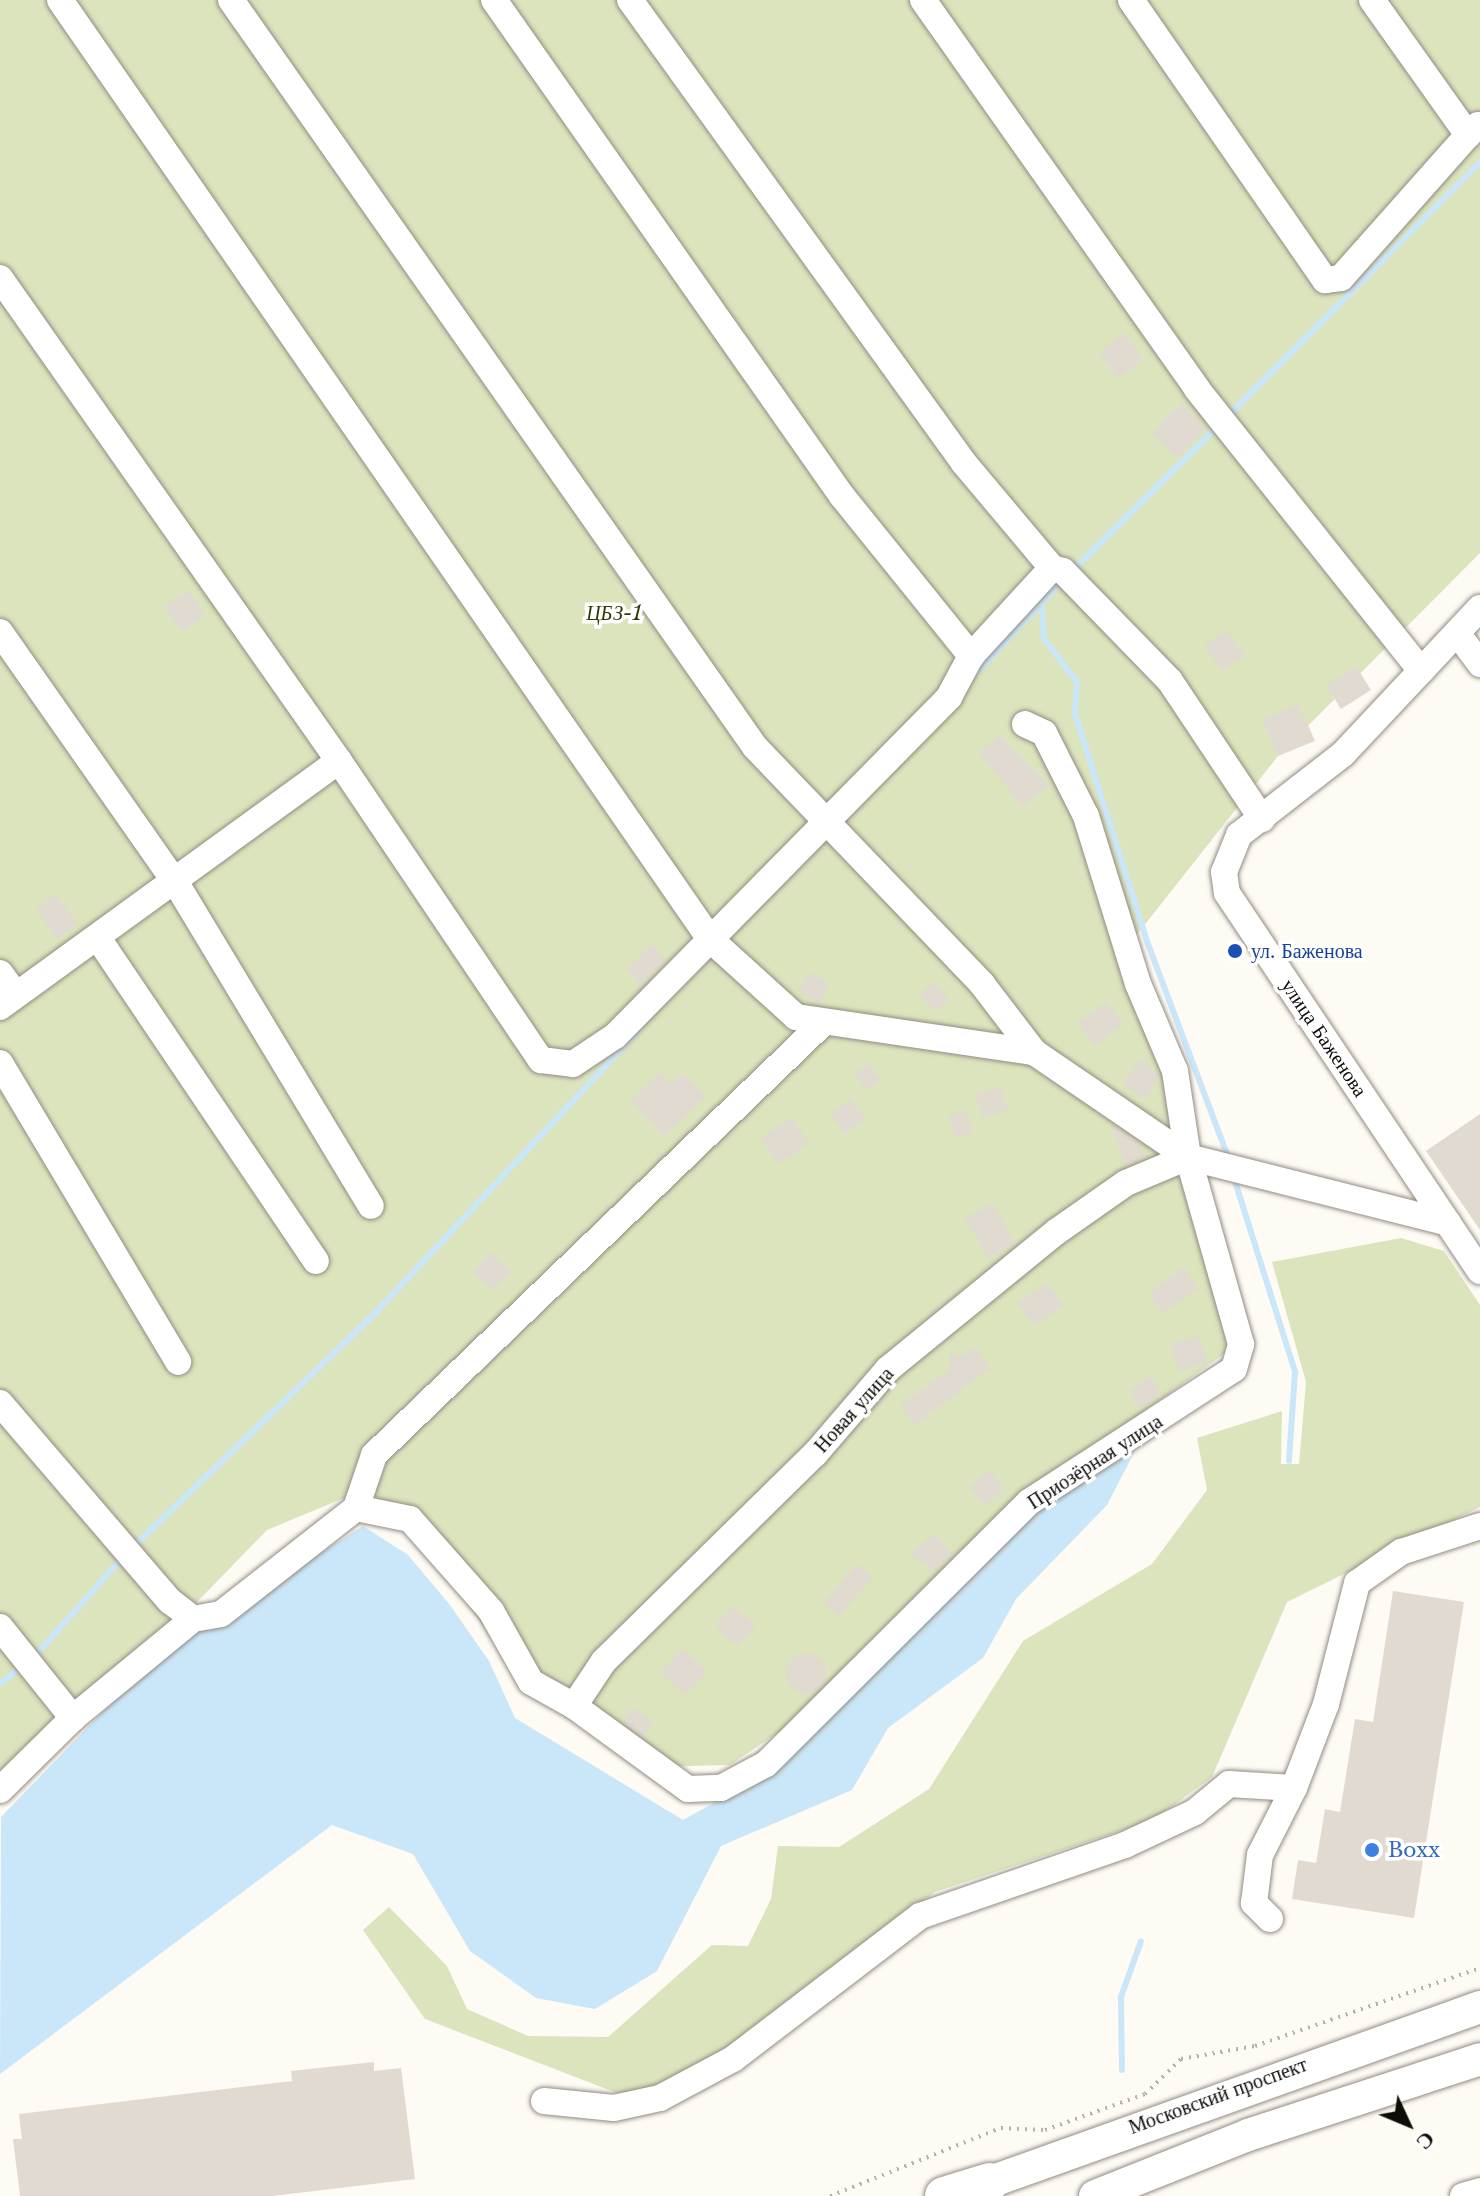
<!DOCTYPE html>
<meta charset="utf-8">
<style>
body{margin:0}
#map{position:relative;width:1480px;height:2196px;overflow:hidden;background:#fefaf4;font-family:"Libre Baskerville",serif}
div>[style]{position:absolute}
.green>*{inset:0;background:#dce4bd}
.water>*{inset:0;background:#cae7f9}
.stream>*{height:6px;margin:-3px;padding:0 3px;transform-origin:3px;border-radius:3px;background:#cae7f9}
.building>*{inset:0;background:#e1dad0}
.round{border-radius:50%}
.path>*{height:4px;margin-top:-2px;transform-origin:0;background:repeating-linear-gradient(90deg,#b5b2ac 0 2px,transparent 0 8px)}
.roads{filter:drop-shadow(0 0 2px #928c82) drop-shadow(0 0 2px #928c82)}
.minor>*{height:26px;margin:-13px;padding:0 13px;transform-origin:13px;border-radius:13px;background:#fff}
.major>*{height:32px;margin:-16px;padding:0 16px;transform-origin:16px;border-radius:16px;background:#fff}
.highway>*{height:38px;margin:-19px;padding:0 19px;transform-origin:19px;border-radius:19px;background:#fff}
.dots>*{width:22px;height:22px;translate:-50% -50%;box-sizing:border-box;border:4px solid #fff;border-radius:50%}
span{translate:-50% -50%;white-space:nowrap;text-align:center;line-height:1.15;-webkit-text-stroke:7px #fff;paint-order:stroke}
.park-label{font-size:20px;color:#323900;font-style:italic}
.transit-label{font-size:20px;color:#164399}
.left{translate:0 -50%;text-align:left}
.street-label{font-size:20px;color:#0e0c08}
.shop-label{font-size:20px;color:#366cbe}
.north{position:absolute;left:1368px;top:2084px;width:80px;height:80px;-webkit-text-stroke:6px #fff;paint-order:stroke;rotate:134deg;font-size:22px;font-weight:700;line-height:32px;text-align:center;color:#0e0c08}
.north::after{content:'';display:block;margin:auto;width:28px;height:36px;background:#0e0c08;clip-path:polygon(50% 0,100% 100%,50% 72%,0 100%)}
</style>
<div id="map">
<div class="green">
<div style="clip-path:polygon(0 0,1480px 0,1480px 553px,1278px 756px,1135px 937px,1228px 1351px,1013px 1506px,804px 1715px,730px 1765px,646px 1767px,534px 1698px,445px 1573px,368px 1488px,267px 1530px,0 1805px)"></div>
<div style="clip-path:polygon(1401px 1238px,1444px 1251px,1480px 1305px,1480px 1507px,1287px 1602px,1212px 1777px,1153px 1820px,935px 1892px,704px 2066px,630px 2098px,425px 2019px,363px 1930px,389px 1907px,447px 1966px,467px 2009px,528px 2036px,608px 2037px,712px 1945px,748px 1946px,771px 1899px,778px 1846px,839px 1847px,929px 1789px,1023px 1641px,1152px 1564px,1207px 1490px,1197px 1438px,1282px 1411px,1281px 1464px,1299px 1464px,1306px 1382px,1272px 1262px)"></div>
</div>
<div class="water">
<div style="clip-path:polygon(1135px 1451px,1107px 1505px,1016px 1599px,983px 1658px,888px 1728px,852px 1790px,721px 1846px,657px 1971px,595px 2009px,536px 1998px,470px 1951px,413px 1854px,332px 1825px,0 2074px,1px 1817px,150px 1663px,363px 1526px,408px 1555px,450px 1605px,489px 1661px,515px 1718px,683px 1820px,753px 1781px,1041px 1497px)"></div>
</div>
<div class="stream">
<div style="left:1226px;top:418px;width:361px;rotate:-45.2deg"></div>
<div style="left:1073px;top:570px;width:204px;rotate:-44.8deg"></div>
<div style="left:1041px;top:602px;width:37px;rotate:85deg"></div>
<div style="left:1044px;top:639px;width:54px;rotate:52.5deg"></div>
<div style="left:1077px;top:682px;width:32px;rotate:94deg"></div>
<div style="left:1075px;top:714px;width:241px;rotate:72.4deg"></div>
<div style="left:1148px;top:944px;width:231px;rotate:69.4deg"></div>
<div style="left:972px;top:678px;width:132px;rotate:-47.1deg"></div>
<div style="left:1233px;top:1175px;width:207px;rotate:72.5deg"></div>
<div style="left:1295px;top:1372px;width:89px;rotate:93.9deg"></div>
<div style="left:133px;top:1547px;width:341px;rotate:-44deg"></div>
<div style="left:378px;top:1310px;width:384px;rotate:-47deg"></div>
<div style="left:34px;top:1657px;width:132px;rotate:-48.4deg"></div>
<div style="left:0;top:1684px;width:28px;rotate:-39deg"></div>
<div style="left:1122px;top:2070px;width:73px;rotate:-90.8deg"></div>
<div style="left:1121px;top:1997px;width:59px;rotate:-70.3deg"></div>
</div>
<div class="building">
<div style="clip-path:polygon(1124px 333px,1143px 359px,1118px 378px,1099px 352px)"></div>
<div style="clip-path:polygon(1181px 403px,1206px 429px,1177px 458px,1152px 433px)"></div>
<div style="clip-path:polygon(188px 590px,206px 615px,183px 632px,164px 607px)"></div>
<div style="clip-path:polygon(1226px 630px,1245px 655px,1222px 671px,1204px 646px)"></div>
<div style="clip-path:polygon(1356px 666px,1371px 690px,1341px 709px,1326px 685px)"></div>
<div style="clip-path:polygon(1299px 704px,1315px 741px,1278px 756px,1262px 719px)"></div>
<div style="clip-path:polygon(1000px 736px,1049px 785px,1022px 807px,979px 752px)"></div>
<div style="clip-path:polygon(56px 894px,78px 924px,57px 939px,36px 909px)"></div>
<div style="clip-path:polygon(652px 945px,666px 960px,639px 984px,626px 969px)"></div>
<div style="clip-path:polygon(810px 972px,830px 984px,819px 1003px,799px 991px)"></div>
<div style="clip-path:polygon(934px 981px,949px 999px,935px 1011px,920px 994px)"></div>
<div style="clip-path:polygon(1106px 1002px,1123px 1024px,1095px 1046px,1078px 1023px)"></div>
<div style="clip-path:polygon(1141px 1058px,1160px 1076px,1144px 1099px,1122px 1084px)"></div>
<div style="clip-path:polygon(867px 1064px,880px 1079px,867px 1090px,854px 1074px)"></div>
<div style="clip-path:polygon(660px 1072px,672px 1084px,683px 1073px,706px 1097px,664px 1136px,630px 1101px)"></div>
<div style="clip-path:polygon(1000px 1087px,1008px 1110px,983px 1118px,975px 1095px)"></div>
<div style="clip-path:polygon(850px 1099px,865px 1118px,845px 1134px,830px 1114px)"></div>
<div style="clip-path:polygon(965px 1110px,973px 1132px,957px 1138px,948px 1116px)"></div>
<div style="clip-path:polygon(1480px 1114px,1480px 1230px,1426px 1151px)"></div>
<div style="clip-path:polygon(791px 1117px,809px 1142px,779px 1164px,761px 1138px)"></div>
<div style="clip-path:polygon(1111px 1124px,1138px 1142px,1145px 1156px,1126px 1166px)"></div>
<div style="clip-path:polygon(992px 1203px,1015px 1243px,988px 1258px,965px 1218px)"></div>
<div style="clip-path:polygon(491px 1252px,511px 1272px,492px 1290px,473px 1271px)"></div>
<div style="clip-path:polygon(1183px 1268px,1198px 1288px,1163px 1313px,1149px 1293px)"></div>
<div style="clip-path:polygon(1047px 1283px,1064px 1305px,1035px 1326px,1018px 1304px)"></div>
<div style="clip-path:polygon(1199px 1336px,1207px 1363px,1179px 1372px,1171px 1344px)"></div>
<div style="clip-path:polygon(974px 1347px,990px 1368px,915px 1425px,900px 1405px,949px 1370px,950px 1353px,962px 1355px)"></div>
<div style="clip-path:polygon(1149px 1376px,1161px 1393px,1141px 1408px,1129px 1392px)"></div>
<div style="clip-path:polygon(989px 1470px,1004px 1489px,984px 1506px,969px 1487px)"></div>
<div style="clip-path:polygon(934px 1533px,952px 1553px,934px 1570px,910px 1555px)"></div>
<div style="clip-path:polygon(857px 1564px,873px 1578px,839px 1616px,824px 1602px)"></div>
<div style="clip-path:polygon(1393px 1591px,1464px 1602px,1414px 1918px,1292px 1899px,1298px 1860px,1316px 1863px,1325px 1809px,1340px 1812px,1355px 1719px,1373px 1722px)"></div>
<div style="clip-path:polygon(734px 1606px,756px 1626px,737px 1646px,715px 1626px)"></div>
<div style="clip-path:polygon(683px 1649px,707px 1672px,684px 1695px,660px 1671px)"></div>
<div class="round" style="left:786px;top:1653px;width:40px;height:40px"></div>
<div style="clip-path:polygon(632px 1708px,653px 1720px,644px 1737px,623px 1722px)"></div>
<div style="clip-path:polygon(374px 2062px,374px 2071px,401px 2068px,415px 2179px,272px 2196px,20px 2196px,13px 2139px,22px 2139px,19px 2114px,292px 2081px,291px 2071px)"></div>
</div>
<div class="path">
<div style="left:830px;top:2196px;width:184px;rotate:-21.7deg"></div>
<div style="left:1001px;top:2128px;width:44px;rotate:2.6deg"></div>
<div style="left:1045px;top:2130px;width:106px;rotate:-19.8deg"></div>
<div style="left:1145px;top:2094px;width:50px;rotate:-44.2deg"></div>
<div style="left:1181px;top:2059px;width:75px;rotate:-10deg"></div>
<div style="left:1255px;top:2046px;width:238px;rotate:-19.1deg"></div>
</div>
<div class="roads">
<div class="minor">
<div style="left:60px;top:0;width:1142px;rotate:55.31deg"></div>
<div style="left:710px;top:939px;width:116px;rotate:42.2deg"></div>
<div style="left:796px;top:1017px;width:241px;rotate:8.4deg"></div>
<div style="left:1034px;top:1052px;width:186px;rotate:34.3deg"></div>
<div style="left:1188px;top:1157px;width:268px;rotate:14.2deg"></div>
<div style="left:231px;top:0;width:912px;rotate:54.95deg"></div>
<div style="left:755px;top:747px;width:328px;rotate:46.2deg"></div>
<div style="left:982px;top:984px;width:86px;rotate:52.6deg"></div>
<div style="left:494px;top:0;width:606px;rotate:54.95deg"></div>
<div style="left:842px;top:496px;width:206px;rotate:51.1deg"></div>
<div style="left:630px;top:0;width:571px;rotate:54.19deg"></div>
<div style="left:964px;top:463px;width:137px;rotate:50deg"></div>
<div style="left:923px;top:0;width:476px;rotate:54.8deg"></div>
<div style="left:1197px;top:389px;width:360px;rotate:51.5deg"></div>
<div style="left:1131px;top:0;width:341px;rotate:55.3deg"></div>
<div style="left:1325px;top:280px;width:16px;rotate:-7deg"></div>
<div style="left:1341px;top:278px;width:191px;rotate:-48.4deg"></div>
<div style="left:1372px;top:0;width:166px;rotate:54.6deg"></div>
<div style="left:1468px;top:135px;width:14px;rotate:-45deg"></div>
<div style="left:0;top:278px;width:590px;rotate:54.94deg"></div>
<div style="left:1480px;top:608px;width:200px;rotate:133.2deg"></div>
<div style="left:1343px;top:754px;width:132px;rotate:142.1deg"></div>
<div style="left:1239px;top:835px;width:40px;rotate:112deg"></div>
<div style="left:1224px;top:872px;width:21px;rotate:82deg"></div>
<div style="left:1227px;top:893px;width:455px;rotate:56.2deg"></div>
<div style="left:0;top:632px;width:307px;rotate:55deg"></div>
<div style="left:176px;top:883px;width:377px;rotate:58.9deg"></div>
<div style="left:1457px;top:633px;width:39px;rotate:53deg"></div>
<div style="left:100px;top:941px;width:386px;rotate:56deg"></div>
<div style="left:0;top:973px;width:27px;rotate:54deg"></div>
<div style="left:0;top:1007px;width:419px;rotate:-36deg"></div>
<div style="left:339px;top:761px;width:361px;rotate:56deg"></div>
<div style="left:541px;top:1060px;width:32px;rotate:7deg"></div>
<div style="left:573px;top:1064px;width:50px;rotate:-33.7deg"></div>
<div style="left:615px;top:1036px;width:476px;rotate:-45.4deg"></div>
<div style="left:949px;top:697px;width:47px;rotate:-61.8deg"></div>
<div style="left:971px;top:656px;width:120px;rotate:-47.4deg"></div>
<div style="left:1052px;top:568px;width:11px;rotate:15deg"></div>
<div style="left:1063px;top:571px;width:153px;rotate:45.8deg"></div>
<div style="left:1170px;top:681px;width:166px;rotate:56.3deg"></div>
<div style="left:0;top:1063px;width:348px;rotate:59.2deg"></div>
<div style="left:0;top:1403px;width:261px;rotate:49.4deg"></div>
<div style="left:170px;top:1601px;width:29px;rotate:38deg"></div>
<div style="left:193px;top:1619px;width:28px;rotate:-10deg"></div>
<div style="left:221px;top:1614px;width:172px;rotate:-38.1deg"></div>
<div style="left:356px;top:1508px;width:56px;rotate:-71.2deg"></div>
<div style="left:374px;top:1455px;width:623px;rotate:-43.89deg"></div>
<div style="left:356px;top:1508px;width:55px;rotate:11.5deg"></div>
<div style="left:410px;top:1519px;width:123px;rotate:48.6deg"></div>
<div style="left:491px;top:1611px;width:81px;rotate:60.6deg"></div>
<div style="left:531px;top:1682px;width:49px;rotate:29.2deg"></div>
<div style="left:574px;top:1706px;width:54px;rotate:-56.3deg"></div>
<div style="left:604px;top:1661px;width:296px;rotate:-44.5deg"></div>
<div style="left:815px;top:1454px;width:112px;rotate:-49.3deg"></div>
<div style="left:888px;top:1369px;width:217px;rotate:-39.2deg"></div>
<div style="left:1056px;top:1232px;width:85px;rotate:-35deg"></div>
<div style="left:1126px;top:1183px;width:67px;rotate:-22.8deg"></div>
<div style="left:0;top:1627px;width:117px;rotate:51.3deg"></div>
<div style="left:73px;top:1718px;width:156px;rotate:-39.5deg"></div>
<div style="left:574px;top:1706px;width:141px;rotate:36.1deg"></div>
<div style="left:688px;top:1789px;width:33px;rotate:-2deg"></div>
<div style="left:721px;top:1788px;width:51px;rotate:-28.1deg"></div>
<div style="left:766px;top:1764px;width:371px;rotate:-44.9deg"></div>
<div style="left:1029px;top:1502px;width:244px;rotate:-33deg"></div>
<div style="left:1234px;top:1369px;width:26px;rotate:-74deg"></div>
<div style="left:1241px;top:1344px;width:194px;rotate:-105.8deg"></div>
<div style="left:1188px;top:1157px;width:87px;rotate:-98.6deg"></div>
<div style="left:1175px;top:1071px;width:95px;rotate:-113deg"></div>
<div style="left:1138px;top:984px;width:176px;rotate:-107.2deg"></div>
<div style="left:1086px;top:816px;width:93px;rotate:-116.8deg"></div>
<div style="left:1044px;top:733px;width:21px;rotate:-155deg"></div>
<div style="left:0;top:1790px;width:103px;rotate:-44.6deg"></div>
<div style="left:1270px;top:1919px;width:23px;rotate:-135deg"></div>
<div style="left:1254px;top:1903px;width:48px;rotate:-82.9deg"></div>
<div style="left:1260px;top:1855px;width:75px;rotate:-63.1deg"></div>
<div style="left:544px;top:2101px;width:70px;rotate:5.7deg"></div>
<div style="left:614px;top:2108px;width:47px;rotate:-12.3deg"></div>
<div style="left:660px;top:2098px;width:83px;rotate:-28.1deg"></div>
<div style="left:733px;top:2059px;width:235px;rotate:-37.4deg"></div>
<div style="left:920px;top:1916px;width:217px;rotate:-19.1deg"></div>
<div style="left:1125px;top:1845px;width:77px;rotate:-25.2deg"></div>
<div style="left:1195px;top:1812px;width:44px;rotate:-39.5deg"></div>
<div style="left:1229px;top:1784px;width:65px;rotate:3.5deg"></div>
<div style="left:1294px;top:1788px;width:90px;rotate:-69.1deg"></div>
<div style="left:1326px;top:1704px;width:125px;rotate:-75.6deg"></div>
<div style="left:1357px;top:1583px;width:54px;rotate:-35.2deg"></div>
<div style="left:1401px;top:1552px;width:83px;rotate:-18.2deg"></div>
<div style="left:1463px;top:2196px;width:18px;rotate:-16deg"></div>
</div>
<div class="major">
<div style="left:990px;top:2182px;width:520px;rotate:-19.65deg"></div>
<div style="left:1095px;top:2196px;width:165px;rotate:-21.7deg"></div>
<div style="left:1248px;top:2135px;width:244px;rotate:-18.1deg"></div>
</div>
<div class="highway">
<div style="left:944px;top:2196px;width:48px;rotate:-16.9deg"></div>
</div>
</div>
<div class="dots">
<div style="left:1235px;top:951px;background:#1a4fb4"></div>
<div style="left:1372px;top:1850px;background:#3f7fe0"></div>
</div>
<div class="park-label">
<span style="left:614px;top:613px">ЦБЗ-1</span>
</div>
<div class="transit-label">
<span class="left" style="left:1251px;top:951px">ул. Баженова</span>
</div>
<div class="street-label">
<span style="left:1324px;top:1038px;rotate:56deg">улица Баженова</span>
<span style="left:854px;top:1410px;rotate:-48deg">Новая улица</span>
<span style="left:1095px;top:1462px;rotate:-33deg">Приозёрная улица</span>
<span style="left:1218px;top:2096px;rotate:-20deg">Московский проспект</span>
</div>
<div class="shop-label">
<span class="left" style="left:1388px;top:1850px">Boxx</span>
</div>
<div class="north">С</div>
</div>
